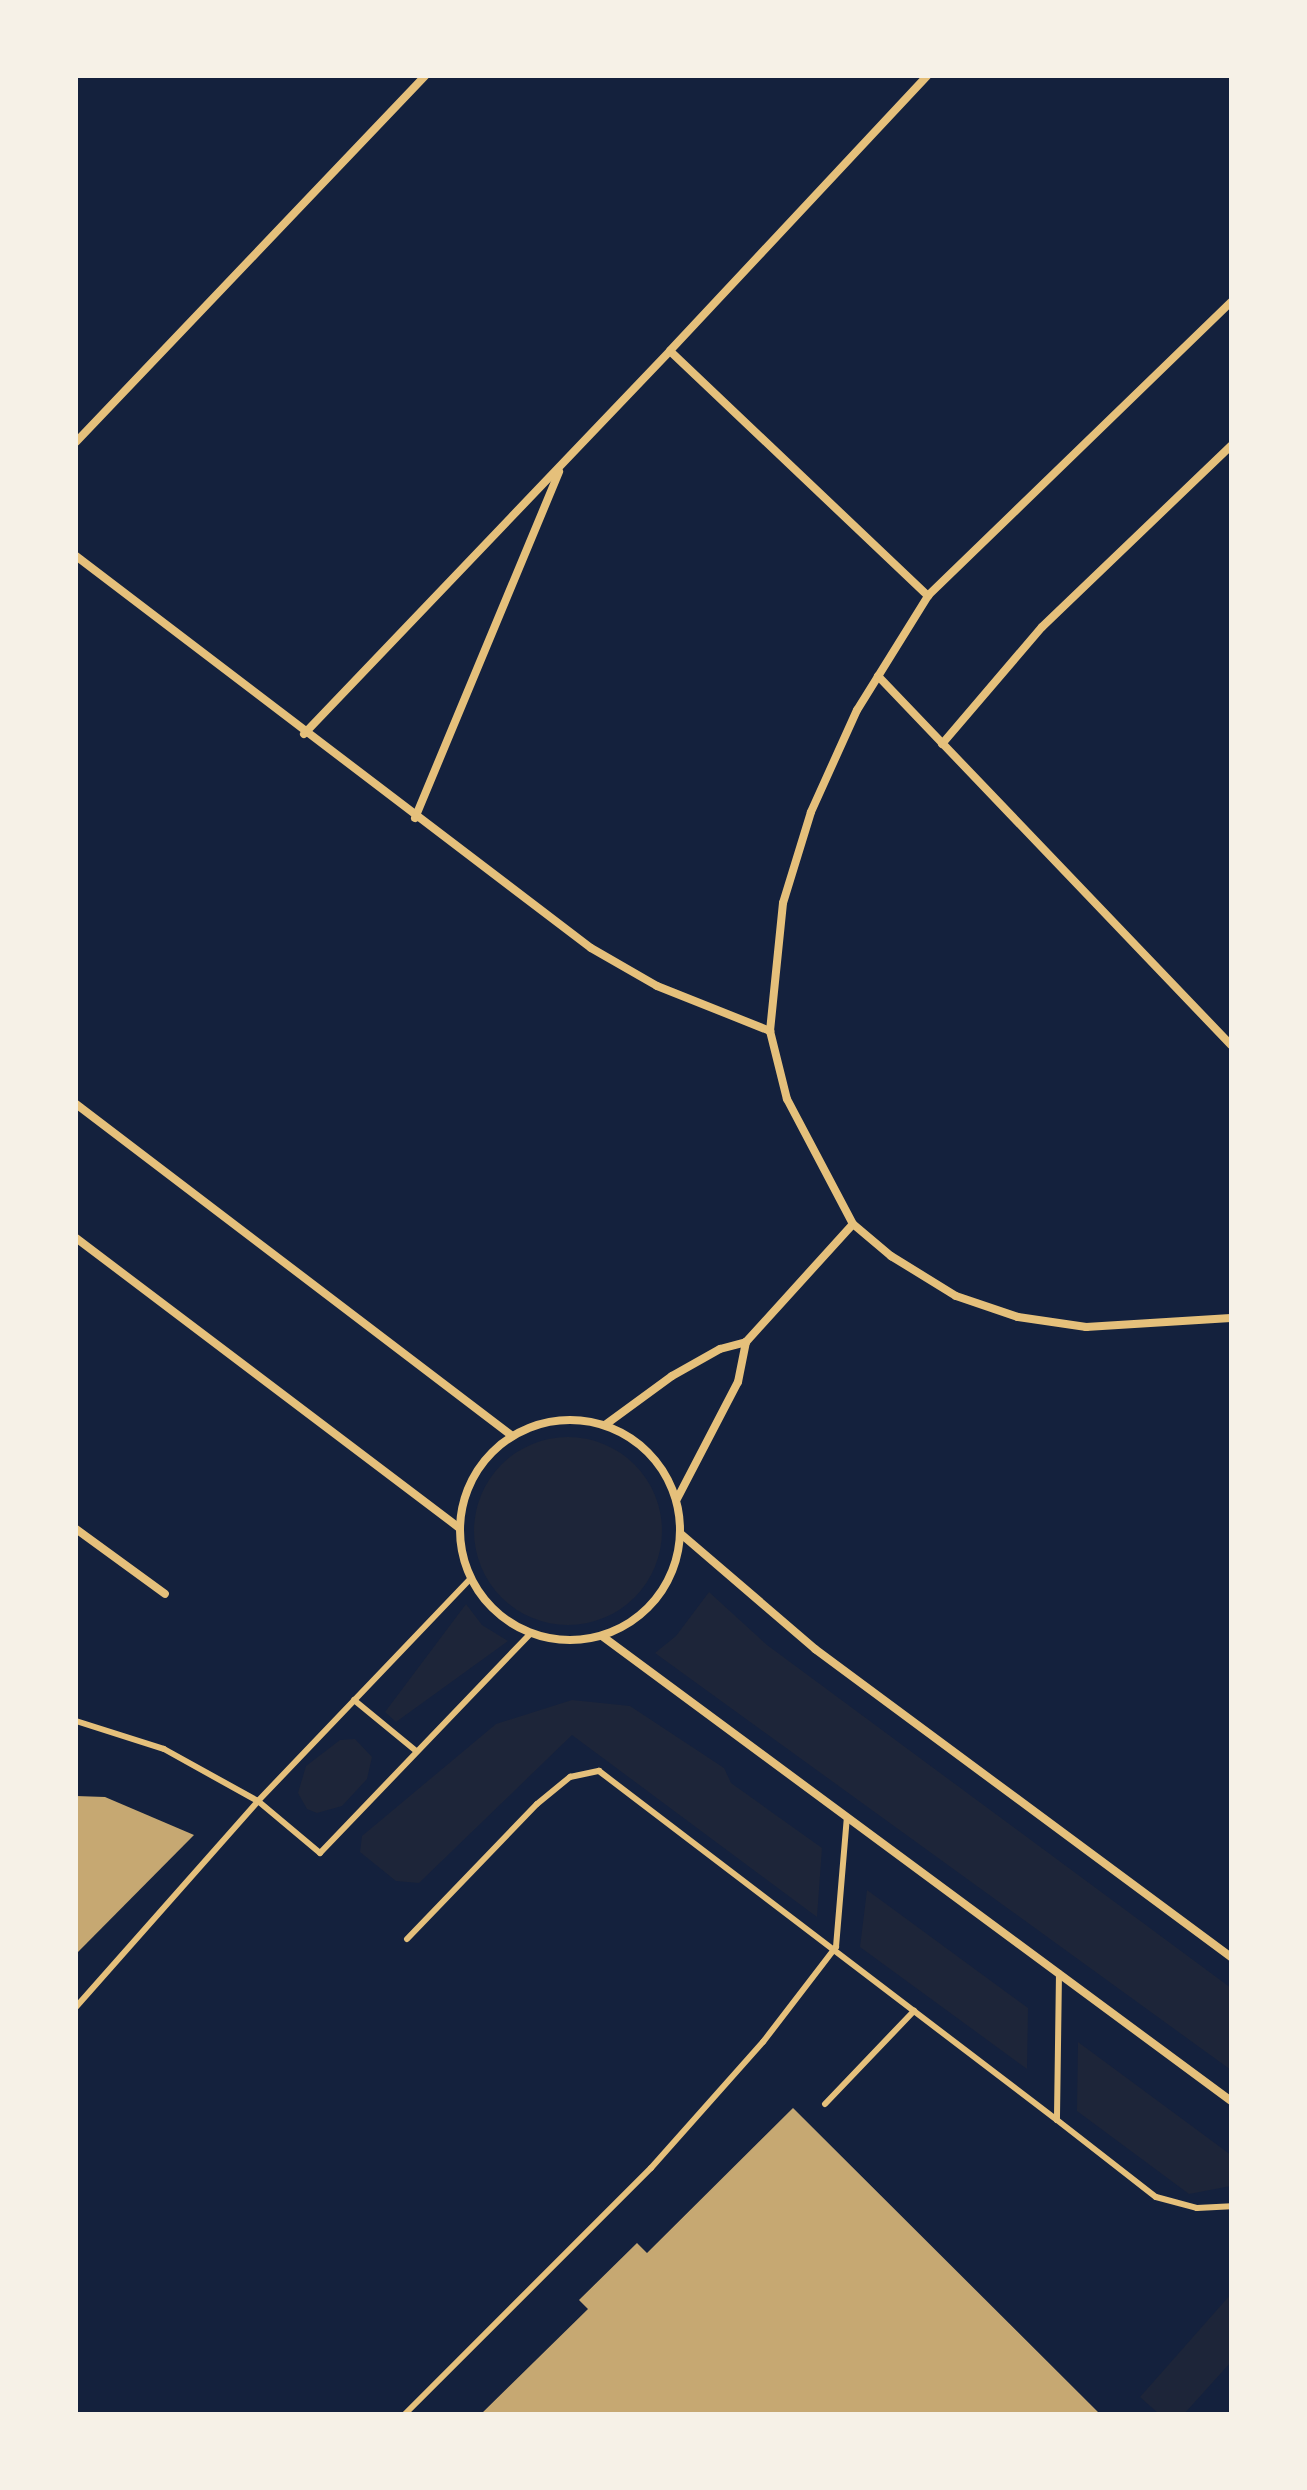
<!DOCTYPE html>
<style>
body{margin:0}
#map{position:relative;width:1307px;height:2490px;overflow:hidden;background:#14213d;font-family:Lora,serif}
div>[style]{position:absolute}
.green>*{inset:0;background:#1d2539}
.round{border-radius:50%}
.building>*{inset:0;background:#c6a872}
.service>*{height:6px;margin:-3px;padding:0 3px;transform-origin:3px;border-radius:3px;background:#e5c07b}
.minor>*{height:8px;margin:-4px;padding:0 4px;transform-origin:4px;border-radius:4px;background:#e5c07b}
.minor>.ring{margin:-4px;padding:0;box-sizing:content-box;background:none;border:8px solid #e5c07b;border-radius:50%}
span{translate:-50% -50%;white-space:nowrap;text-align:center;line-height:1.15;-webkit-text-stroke:6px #f6f1e7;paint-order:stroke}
.frame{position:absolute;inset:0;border:78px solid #f6f1e7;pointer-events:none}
</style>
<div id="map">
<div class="green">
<div class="round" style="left:474px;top:1437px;width:188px;height:188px"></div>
<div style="clip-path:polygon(709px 1592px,767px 1645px,1231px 1988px,1231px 2070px,655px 1653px,676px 1636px)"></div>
<div style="clip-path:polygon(466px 1604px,482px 1625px,508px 1641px,396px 1722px,385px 1712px)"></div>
<div style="clip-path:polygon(572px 1700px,630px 1706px,724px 1768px,731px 1783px,822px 1848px,817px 1917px,572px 1735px,419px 1883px,396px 1881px,360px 1852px,362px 1836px,496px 1724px)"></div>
<div style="clip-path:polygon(355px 1739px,372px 1757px,367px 1779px,342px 1806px,317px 1813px,307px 1809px,298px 1793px,306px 1766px,340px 1740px)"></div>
<div style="clip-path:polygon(867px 1890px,1028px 2008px,1027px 2069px,860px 1947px)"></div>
<div style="clip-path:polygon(1078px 2042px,1231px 2155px,1231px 2186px,1189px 2194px,1077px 2111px)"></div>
<div style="clip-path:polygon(1231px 2294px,1231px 2362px,1184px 2414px,1159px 2414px,1140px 2397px)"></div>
</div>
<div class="building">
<div style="clip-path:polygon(76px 1796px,105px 1797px,194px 1835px,76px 1954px)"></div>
<div style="clip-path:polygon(793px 2108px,1100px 2414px,481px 2414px,588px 2309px,579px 2300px,637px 2243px,647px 2253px)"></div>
</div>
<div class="service">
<div style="left:354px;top:1700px;width:80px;rotate:39.4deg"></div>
<div style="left:76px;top:1721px;width:92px;rotate:17.7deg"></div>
<div style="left:164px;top:1749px;width:107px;rotate:29deg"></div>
<div style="left:258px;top:1801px;width:81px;rotate:40deg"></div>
<div style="left:320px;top:1853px;width:303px;rotate:-46.2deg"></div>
<div style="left:407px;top:1939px;width:187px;rotate:-46.1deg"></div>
<div style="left:537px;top:1804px;width:43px;rotate:-39.3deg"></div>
<div style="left:570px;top:1777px;width:30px;rotate:-12deg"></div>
<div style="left:599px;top:1771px;width:576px;rotate:37.31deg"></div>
<div style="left:1059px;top:1973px;width:147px;rotate:90.8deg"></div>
<div style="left:1057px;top:2120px;width:125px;rotate:37.9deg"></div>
<div style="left:1156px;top:2197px;width:42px;rotate:15deg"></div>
<div style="left:1197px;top:2208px;width:34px;rotate:-3deg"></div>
<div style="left:76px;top:2007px;width:275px;rotate:-48.5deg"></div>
<div style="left:258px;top:1801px;width:307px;rotate:-46.3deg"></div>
<div style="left:825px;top:2104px;width:129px;rotate:-46.3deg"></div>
<div style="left:405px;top:2414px;width:348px;rotate:-45deg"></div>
<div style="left:651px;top:2168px;width:169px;rotate:-48.4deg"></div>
<div style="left:763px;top:2042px;width:120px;rotate:-52.5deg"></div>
<div style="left:836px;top:1947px;width:130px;rotate:-85.2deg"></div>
</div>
<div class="minor">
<div style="left:927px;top:76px;width:376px;rotate:133.1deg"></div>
<div style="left:670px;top:351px;width:356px;rotate:43.5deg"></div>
<div style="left:1231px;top:302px;width:422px;rotate:135.9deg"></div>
<div style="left:928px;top:596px;width:134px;rotate:121.9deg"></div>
<div style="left:857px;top:710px;width:112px;rotate:114.3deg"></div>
<div style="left:811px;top:812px;width:95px;rotate:107.1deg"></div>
<div style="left:783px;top:903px;width:129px;rotate:95.8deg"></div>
<div style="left:770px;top:1031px;width:70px;rotate:76deg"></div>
<div style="left:787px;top:1099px;width:141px;rotate:62.2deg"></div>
<div style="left:853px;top:1224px;width:50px;rotate:40.1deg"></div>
<div style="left:891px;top:1256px;width:76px;rotate:31.6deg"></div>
<div style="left:956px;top:1296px;width:65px;rotate:18.7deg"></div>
<div style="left:1018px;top:1317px;width:69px;rotate:8.4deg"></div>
<div style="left:1086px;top:1327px;width:145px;rotate:-3.6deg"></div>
<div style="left:76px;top:442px;width:506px;rotate:-46.36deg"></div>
<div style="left:76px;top:556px;width:647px;rotate:37.28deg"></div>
<div style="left:591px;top:948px;width:76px;rotate:29.9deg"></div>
<div style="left:657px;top:986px;width:122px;rotate:21.7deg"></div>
<div style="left:878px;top:676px;width:511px;rotate:46.27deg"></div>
<div style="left:304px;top:734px;width:530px;rotate:-46.3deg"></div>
<div style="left:942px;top:744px;width:154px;rotate:-49.5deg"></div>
<div style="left:1042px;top:627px;width:262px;rotate:-43.8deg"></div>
<div style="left:415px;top:818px;width:375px;rotate:-67.4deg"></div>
<div style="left:76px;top:1104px;width:547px;rotate:37.27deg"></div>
<div style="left:76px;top:1238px;width:479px;rotate:37.1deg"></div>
<div class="ring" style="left:460px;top:1420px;width:212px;height:212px"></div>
<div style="left:605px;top:1425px;width:83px;rotate:-36.2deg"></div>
<div style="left:672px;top:1376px;width:55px;rotate:-29.4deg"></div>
<div style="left:720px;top:1349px;width:27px;rotate:-15deg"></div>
<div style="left:677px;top:1499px;width:132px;rotate:-62.5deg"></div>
<div style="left:738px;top:1382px;width:41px;rotate:-78.7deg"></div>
<div style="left:746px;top:1342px;width:159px;rotate:-47.8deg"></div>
<div style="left:76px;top:1529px;width:110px;rotate:36.1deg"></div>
<div style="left:681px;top:1534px;width:177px;rotate:40.6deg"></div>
<div style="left:815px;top:1649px;width:518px;rotate:36.52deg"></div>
<div style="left:602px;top:1636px;width:782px;rotate:36.47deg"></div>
</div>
<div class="frame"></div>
</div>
